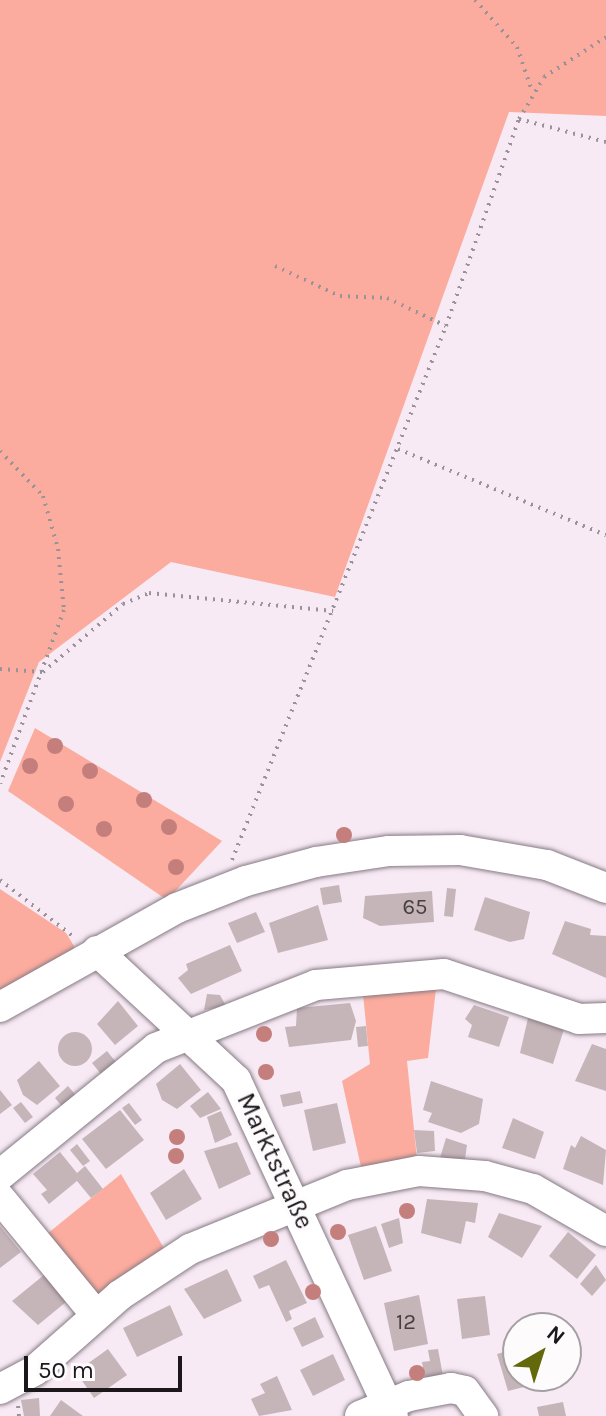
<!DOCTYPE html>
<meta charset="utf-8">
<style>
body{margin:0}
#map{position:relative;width:606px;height:1416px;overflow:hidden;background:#f7eaf4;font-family:Karla,sans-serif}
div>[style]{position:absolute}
.green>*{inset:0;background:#fcac9e}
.building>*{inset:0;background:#c5b5b9}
.round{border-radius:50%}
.path>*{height:4px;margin-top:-2px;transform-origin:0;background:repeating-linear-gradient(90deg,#9b9299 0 2px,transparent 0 8px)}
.roads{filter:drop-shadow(0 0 2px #867a83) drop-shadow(0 0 2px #867a83)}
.minor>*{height:30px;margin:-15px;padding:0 15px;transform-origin:15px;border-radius:15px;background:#fff}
.trees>*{width:16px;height:16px;margin:-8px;border-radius:50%;background:#c47f7d}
span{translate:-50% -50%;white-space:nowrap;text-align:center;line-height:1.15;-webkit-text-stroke:7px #fefbfd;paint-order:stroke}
.number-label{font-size:22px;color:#463e42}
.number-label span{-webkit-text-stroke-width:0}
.street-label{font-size:26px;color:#1c171b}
.north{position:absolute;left:502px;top:1312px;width:80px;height:80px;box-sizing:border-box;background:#fefbfd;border:2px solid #a4a0a3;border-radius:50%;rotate:39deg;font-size:22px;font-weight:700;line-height:32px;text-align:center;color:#1c171b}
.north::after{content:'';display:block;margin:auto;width:28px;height:36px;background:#63690b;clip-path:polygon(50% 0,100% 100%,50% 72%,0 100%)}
.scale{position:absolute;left:24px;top:1356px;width:158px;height:36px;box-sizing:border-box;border:4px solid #1c171b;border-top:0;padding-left:10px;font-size:24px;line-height:28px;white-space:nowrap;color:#1c171b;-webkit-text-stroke:6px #fefbfd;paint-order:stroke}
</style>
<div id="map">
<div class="green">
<div style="clip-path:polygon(0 0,606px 0,606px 116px,509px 112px,335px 597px,171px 562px,39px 662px,0 762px)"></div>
<div style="clip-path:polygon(35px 728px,222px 841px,167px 900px,8px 791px)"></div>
<div style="clip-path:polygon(0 889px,66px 933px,74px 946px,73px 952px,0 996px)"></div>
<div style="clip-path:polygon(437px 980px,428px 1058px,407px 1061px,417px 1159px,361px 1167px,342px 1081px,370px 1064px,362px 984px)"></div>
<div style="clip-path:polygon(121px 1174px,165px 1250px,95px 1299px,42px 1238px)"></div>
</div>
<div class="building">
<div style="clip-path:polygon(339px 885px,342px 902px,323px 905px,320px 888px)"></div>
<div style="clip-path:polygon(447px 888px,456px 889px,453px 917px,444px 916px)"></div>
<div style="clip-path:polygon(432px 891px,434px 922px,380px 926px,363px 918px,365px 896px)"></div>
<div style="clip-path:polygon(485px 897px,530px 912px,524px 939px,510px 942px,474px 930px)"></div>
<div style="clip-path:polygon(318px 905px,328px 940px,278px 953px,269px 923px)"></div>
<div style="clip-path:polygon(256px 912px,265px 932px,237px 943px,228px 923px)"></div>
<div style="clip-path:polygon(565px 921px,591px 929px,590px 935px,606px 936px,606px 978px,552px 954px)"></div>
<div style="clip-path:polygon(230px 945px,242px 971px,191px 994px,178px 978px,188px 970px,186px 964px)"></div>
<div style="clip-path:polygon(207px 994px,220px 995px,226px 1006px,204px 1010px)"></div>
<div style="clip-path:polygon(118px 1001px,138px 1026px,115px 1045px,97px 1024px)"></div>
<div style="clip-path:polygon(350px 1003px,356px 1021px,351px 1040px,289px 1047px,285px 1027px,296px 1026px,297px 1008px)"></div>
<div style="clip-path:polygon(474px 1005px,509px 1017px,499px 1047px,468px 1037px,472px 1025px,465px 1019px)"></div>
<div style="clip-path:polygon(528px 1018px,564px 1029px,553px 1064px,520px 1053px)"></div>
<div style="clip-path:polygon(366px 1026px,368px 1046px,358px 1047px,356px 1027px)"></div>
<div class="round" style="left:58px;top:1032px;width:34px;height:34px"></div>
<div style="clip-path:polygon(592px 1044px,606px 1049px,606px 1091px,575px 1081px)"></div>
<div style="clip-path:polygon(107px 1051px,120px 1067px,105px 1079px,92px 1063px)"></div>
<div style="clip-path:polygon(39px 1061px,60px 1086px,37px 1105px,23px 1095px,17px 1080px)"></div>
<div style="clip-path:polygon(180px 1064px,201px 1090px,177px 1109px,162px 1100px,156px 1084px)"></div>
<div style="clip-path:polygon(431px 1081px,483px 1099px,479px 1124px,461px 1133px,428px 1122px,432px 1113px,423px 1110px)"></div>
<div style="clip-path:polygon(68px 1086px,79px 1099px,65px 1110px,55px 1098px)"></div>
<div style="clip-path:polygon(0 1090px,12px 1105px,0 1114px)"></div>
<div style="clip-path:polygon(300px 1091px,303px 1103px,283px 1107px,280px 1095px)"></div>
<div style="clip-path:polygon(208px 1092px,221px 1109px,200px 1118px,190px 1106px)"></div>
<div style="clip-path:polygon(21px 1102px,33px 1117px,25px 1123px,13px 1108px)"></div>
<div style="clip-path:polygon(129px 1103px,142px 1120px,135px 1125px,122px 1108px)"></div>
<div style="clip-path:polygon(337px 1103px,346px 1143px,313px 1151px,304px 1110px)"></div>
<div style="clip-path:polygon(120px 1110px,144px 1140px,106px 1169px,82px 1139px)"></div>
<div style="clip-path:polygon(221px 1111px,232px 1135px,215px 1143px,207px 1117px)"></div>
<div style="clip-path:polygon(513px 1118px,544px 1132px,535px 1159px,502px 1148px)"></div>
<div style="clip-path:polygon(414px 1130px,434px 1131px,435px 1151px,417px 1153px)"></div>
<div style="clip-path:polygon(581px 1136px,606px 1150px,603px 1185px,563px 1169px,571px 1145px,575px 1148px)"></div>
<div style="clip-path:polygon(446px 1138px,467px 1145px,465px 1159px,440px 1158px)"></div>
<div style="clip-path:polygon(237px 1142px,251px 1174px,219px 1189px,204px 1151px)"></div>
<div style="clip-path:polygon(77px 1144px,90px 1161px,83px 1166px,70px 1150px)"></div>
<div style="clip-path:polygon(60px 1152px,77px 1173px,85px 1166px,103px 1189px,91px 1198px,77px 1181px,49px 1204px,41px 1194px,47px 1190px,33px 1174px)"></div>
<div style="clip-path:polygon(184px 1169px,202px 1199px,166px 1220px,150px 1193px)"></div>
<div style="clip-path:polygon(427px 1199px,478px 1203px,475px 1223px,466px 1221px,461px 1244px,421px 1233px)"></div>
<div style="clip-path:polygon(499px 1213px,542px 1226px,522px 1258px,488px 1237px)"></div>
<div style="clip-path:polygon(399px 1218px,403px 1243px,389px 1248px,381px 1224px)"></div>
<div style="clip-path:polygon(0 1226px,21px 1252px,0 1268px)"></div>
<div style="clip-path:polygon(376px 1226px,392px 1271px,364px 1280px,348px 1235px)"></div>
<div style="clip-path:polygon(568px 1232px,596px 1255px,577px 1279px,549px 1256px)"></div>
<div style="clip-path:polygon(286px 1260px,307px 1303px,289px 1311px,292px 1319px,286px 1322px,269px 1285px,259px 1289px,253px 1276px)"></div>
<div style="clip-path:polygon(596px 1265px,606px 1280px,592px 1296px,580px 1284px)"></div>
<div style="clip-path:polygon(227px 1269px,242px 1301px,204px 1319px,184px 1289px)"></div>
<div style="clip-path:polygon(44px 1275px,66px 1302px,38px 1325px,12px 1301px)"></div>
<div style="clip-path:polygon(419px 1295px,428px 1344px,394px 1351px,384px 1303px)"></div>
<div style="clip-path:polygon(485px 1296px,490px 1335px,462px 1339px,457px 1299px)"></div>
<div style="clip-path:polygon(170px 1305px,183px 1335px,137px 1357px,123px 1328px)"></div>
<div style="clip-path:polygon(315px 1317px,324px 1337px,302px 1347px,293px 1328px)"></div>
<div style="clip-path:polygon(518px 1348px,518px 1376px,530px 1376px,532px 1385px,508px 1391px,497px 1354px)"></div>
<div style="clip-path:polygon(108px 1349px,127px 1375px,94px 1398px,76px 1372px)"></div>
<div style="clip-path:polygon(438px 1349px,443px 1376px,425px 1379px,422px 1362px,430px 1361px,428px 1350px)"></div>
<div style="clip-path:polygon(333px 1354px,345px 1380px,313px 1396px,300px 1370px)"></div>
<div style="clip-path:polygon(277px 1376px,292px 1410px,259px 1416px,251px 1399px,265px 1393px,260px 1384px)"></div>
<div style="clip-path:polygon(39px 1398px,40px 1416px,24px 1416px,21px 1400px)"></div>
<div style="clip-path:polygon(61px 1400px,83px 1416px,50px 1416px)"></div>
<div style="clip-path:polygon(563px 1402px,566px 1416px,539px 1416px,537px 1407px)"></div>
</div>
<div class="path">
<div style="left:475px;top:0;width:63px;rotate:48.2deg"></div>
<div style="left:517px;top:47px;width:46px;rotate:71.2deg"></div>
<div style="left:519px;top:119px;width:90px;rotate:14.8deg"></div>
<div style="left:275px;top:266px;width:72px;rotate:24.8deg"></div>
<div style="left:340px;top:296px;width:47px;rotate:2.4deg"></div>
<div style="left:387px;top:298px;width:65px;rotate:25.4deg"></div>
<div style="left:398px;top:449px;width:225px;rotate:22.5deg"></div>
<div style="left:0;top:451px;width:62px;rotate:46.3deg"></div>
<div style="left:43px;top:496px;width:55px;rotate:74.2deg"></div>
<div style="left:58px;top:549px;width:61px;rotate:84.4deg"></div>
<div style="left:64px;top:610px;width:185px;rotate:110.2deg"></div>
<div style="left:0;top:669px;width:43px;rotate:4deg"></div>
<div style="left:43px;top:672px;width:105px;rotate:-40.4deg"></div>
<div style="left:123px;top:604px;width:28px;rotate:-23deg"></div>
<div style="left:149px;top:593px;width:185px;rotate:5.6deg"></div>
<div style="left:232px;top:860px;width:575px;rotate:-68.16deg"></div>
<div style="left:446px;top:326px;width:219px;rotate:-70.6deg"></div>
<div style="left:519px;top:119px;width:49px;rotate:-59.2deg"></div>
<div style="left:544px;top:77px;width:74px;rotate:-32.8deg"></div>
<div style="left:0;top:880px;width:93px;rotate:37.6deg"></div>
<div style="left:18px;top:1406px;width:10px;rotate:84deg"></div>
</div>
<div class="roads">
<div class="minor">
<div style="left:97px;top:951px;width:190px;rotate:42.9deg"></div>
<div style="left:236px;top:1080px;width:371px;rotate:65deg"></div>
<div style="left:0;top:1007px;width:203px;rotate:-29.2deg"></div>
<div style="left:177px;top:908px;width:74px;rotate:-21.4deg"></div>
<div style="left:246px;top:881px;width:73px;rotate:-15.2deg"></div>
<div style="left:316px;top:862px;width:74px;rotate:-8.6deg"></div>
<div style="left:389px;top:851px;width:71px;rotate:-0.8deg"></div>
<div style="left:460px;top:850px;width:88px;rotate:9.8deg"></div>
<div style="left:547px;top:865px;width:63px;rotate:21.3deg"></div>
<div style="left:0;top:1175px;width:201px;rotate:-39.1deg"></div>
<div style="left:156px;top:1048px;width:172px;rotate:-21.5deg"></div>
<div style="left:316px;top:985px;width:128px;rotate:-4.9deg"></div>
<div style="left:444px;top:974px;width:142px;rotate:18.4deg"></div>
<div style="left:579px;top:1019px;width:27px;rotate:-2deg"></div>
<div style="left:0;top:1198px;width:151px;rotate:50.6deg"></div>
<div style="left:0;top:1389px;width:40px;rotate:-28deg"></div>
<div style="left:35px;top:1370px;width:113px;rotate:-41.4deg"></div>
<div style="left:120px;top:1295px;width:84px;rotate:-33.3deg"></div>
<div style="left:190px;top:1249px;width:170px;rotate:-22.2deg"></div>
<div style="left:347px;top:1185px;width:73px;rotate:-11deg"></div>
<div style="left:419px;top:1171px;width:66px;rotate:4.3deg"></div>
<div style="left:485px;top:1176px;width:50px;rotate:15.2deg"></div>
<div style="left:533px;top:1189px;width:84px;rotate:29.9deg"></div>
<div style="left:360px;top:1416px;width:53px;rotate:-22.2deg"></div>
<div style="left:409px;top:1396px;width:43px;rotate:-10.8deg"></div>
<div style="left:451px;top:1388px;width:14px;rotate:12deg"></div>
<div style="left:465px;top:1391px;width:31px;rotate:54deg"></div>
</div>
</div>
<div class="trees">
<div style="left:55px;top:746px"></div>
<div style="left:30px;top:766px"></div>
<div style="left:90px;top:771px"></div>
<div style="left:144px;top:800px"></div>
<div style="left:66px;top:804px"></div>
<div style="left:169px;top:827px"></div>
<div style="left:104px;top:829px"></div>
<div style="left:344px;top:835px"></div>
<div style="left:176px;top:867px"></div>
<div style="left:264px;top:1034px"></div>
<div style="left:266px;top:1072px"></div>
<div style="left:177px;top:1137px"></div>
<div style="left:176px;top:1156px"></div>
<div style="left:407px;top:1211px"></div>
<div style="left:338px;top:1232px"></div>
<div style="left:271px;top:1239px"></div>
<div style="left:313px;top:1292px"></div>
<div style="left:417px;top:1373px"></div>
</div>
<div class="number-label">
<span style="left:415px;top:908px">65</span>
<span style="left:406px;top:1323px">12</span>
</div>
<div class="street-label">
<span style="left:275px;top:1161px;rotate:65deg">Marktstraße</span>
</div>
<div class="north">N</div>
<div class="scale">50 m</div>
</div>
